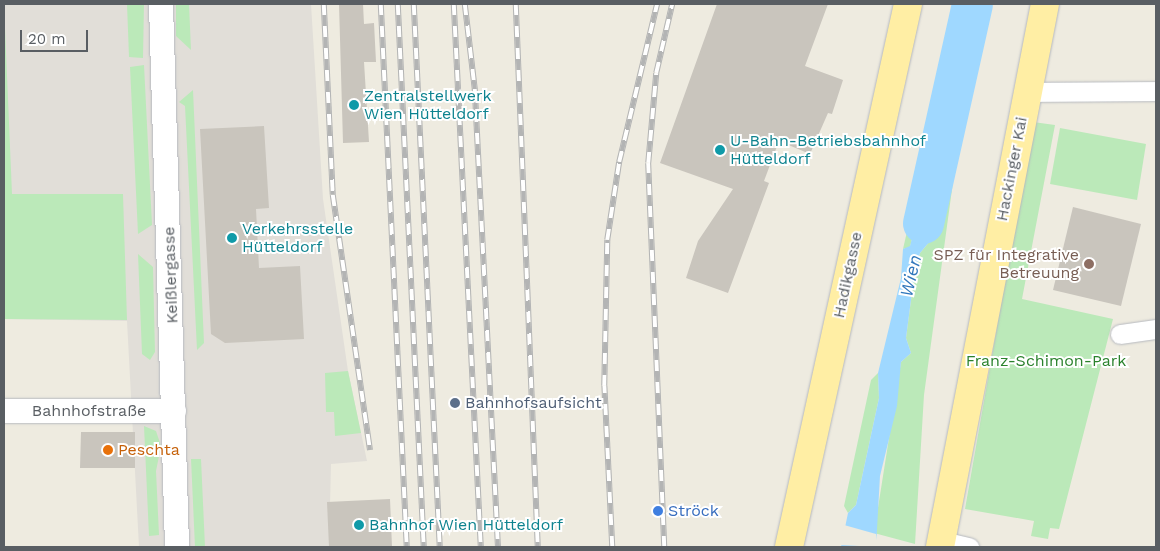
<!DOCTYPE html>
<meta charset="utf-8">
<style>
body{margin:0}
#map{position:relative;width:1160px;height:551px;overflow:hidden;background:#eeebe0;font-family:"Work Sans",sans-serif}
div>[style]{position:absolute}
.industrial>*{inset:0;background:#e1ded8}
.green>*{inset:0;background:#bbe9b9}
.water>*{inset:0;background:#9fd8ff}
.pier>*{inset:0;background:#eeebe0}
.river>*{height:41px;margin:-20.5px;padding:0 20.5px;transform-origin:20.5px;border-radius:20.5px;background:#9fd8ff}
.building>*{inset:0;background:#c9c5bd}
.roads{filter:drop-shadow(0 0 1px #b6b9bf) drop-shadow(0 0 1px #b6b9bf)}
.minor>*{height:19px;margin:-9.5px;padding:0 9.5px;transform-origin:9.5px;border-radius:9.5px;background:#fff}
.tertiary>*{height:24px;margin:-12px;padding:0 12px;transform-origin:12px;border-radius:12px;background:#fff}
.primary>*{height:28px;margin:-14px;padding:0 14px;transform-origin:14px;border-radius:14px;background:#ffeea4}
.rail>*{height:5.5px;margin-top:-2.75px;transform-origin:0;background:repeating-linear-gradient(90deg,#fff 0 11px,#b3b4b4 0 22px);box-sizing:border-box;border-block:1px solid #b3b4b4}
.dots>*{width:14px;height:14px;translate:-50% -50%;box-sizing:border-box;border:2px solid #fff;border-radius:50%}
span{translate:-50% -50%;white-space:nowrap;text-align:center;line-height:1.15;-webkit-text-stroke:4px #fff;paint-order:stroke}
.culture-label{font-size:16px;color:#0d838f}
.left{translate:0 -50%;text-align:left}
.street-label{font-size:16px;color:#595e63}
.education-label{font-size:16px;color:#785e54}
.right{translate:-100% -50%;text-align:right}
.park-label{font-size:16px;color:#2a822c}
.service-label{font-size:16px;color:#4e5e75}
.food-label{font-size:16px;color:#c56008}
.shop-label{font-size:16px;color:#366cbe}
.water-label{font-size:18px;color:#3178bc;font-style:italic}
.frame{position:absolute;inset:0;border:5px solid #595e63;pointer-events:none}
.scale{position:absolute;left:20px;top:30px;width:68px;height:22px;box-sizing:border-box;border:2px solid #595e63;border-top:0;padding-left:6px;font-size:15px;line-height:18px;white-space:nowrap;color:#595e63;-webkit-text-stroke:4px #fff;paint-order:stroke}
</style>
<div id="map">
<div class="industrial">
<div style="clip-path:polygon(4px 4px,311px 4px,323px 199px,348px 371px,367px 461px,331px 464px,329px 547px,139px 547px,127px 321px,4px 319px)"></div>
</div>
<div class="green">
<div style="clip-path:polygon(4px 4px,12px 194px,123px 194px,127px 320px,4px 319px)"></div>
<div style="clip-path:polygon(127px 4px,144px 4px,143px 58px,129px 57px)"></div>
<div style="clip-path:polygon(176px 4px,189px 4px,191px 50px,176px 36px)"></div>
<div style="clip-path:polygon(144px 65px,152px 225px,138px 234px,130px 67px)"></div>
<div style="clip-path:polygon(193px 90px,204px 343px,197px 350px,185px 106px,179px 102px)"></div>
<div style="clip-path:polygon(1033px 122px,1055px 125px,1022px 299px,1113px 319px,1059px 529px,1050px 528px,1048px 539px,1031px 536px,1034px 521px,965px 509px)"></div>
<div style="clip-path:polygon(1060px 128px,1146px 144px,1137px 200px,1050px 184px)"></div>
<div style="clip-path:polygon(920px 175px,925px 186px,910px 247px,903px 249px)"></div>
<div style="clip-path:polygon(953px 182px,924px 395px,915px 544px,874px 533px,901px 362px,911px 353px,906px 338px,914px 277px,920px 253px,930px 241px,943px 190px)"></div>
<div style="clip-path:polygon(138px 254px,153px 267px,155px 352px,150px 360px,142px 354px)"></div>
<div style="clip-path:polygon(348px 371px,361px 433px,335px 436px,334px 412px,326px 412px,325px 373px)"></div>
<div style="clip-path:polygon(878px 373px,879px 398px,856px 505px,848px 513px,844px 506px,871px 380px)"></div>
<div style="clip-path:polygon(144px 426px,156px 431px,161px 446px,156px 471px,159px 535px,149px 536px)"></div>
<div style="clip-path:polygon(191px 459px,201px 459px,205px 547px,195px 547px)"></div>
</div>
<div class="water">
<div style="clip-path:polygon(923px 165px,952px 170px,955px 175px,943px 190px,930px 241px,920px 253px,914px 277px,906px 338px,911px 353px,901px 362px,897px 406px,880px 476px,876px 547px,841px 547px,848px 513px,856px 505px,879px 398px,878px 373px,901px 278px,903px 249px,910px 246px,925px 187px,920px 175px)"></div>
</div>
<div class="pier">
<div style="clip-path:polygon(844px 525px,876px 534px,878px 547px,840px 545px)"></div>
</div>
<div class="river">
<div style="left:923px;top:223px;width:224px;rotate:-77.4deg"></div>
</div>
<div class="building">
<div style="clip-path:polygon(339px 4px,363px 4px,364px 24px,374px 23px,376px 62px,364px 62px,369px 142px,343px 143px)"></div>
<div style="clip-path:polygon(717px 4px,828px 4px,805px 66px,843px 80px,832px 114px,828px 113px,810px 154px,779px 141px,764px 181px,769px 183px,728px 293px,686px 278px,698px 241px,733px 189px,660px 163px)"></div>
<div style="clip-path:polygon(264px 126px,269px 208px,256px 209px,259px 268px,300px 266px,304px 339px,225px 343px,211px 334px,200px 129px)"></div>
<div style="clip-path:polygon(1073px 207px,1141px 224px,1121px 306px,1053px 290px)"></div>
<div style="clip-path:polygon(81px 432px,135px 432px,135px 468px,80px 468px)"></div>
<div style="clip-path:polygon(390px 499px,392px 547px,329px 547px,327px 502px)"></div>
</div>
<div class="roads">
<div class="minor">
<div style="left:1027px;top:92px;width:129px;rotate:-0.4deg"></div>
<div style="left:1120px;top:334px;width:36px;rotate:-8deg"></div>
<div style="left:942px;top:541px;width:28px;rotate:13deg"></div>
</div>
<div class="tertiary">
<div style="left:161px;top:4px;width:543px;rotate:88.31deg"></div>
<div style="left:4px;top:411px;width:170px"></div>
</div>
<div class="primary">
<div style="left:789px;top:547px;width:556px;rotate:-77.64deg"></div>
<div style="left:940px;top:547px;width:553px;rotate:-79.06deg"></div>
</div>
</div>
<div class="rail">
<div style="left:324px;top:4px;width:191px;rotate:87.3deg"></div>
<div style="left:333px;top:195px;width:258px;rotate:81.7deg"></div>
<div style="left:381px;top:4px;width:544px;rotate:87.26deg"></div>
<div style="left:398px;top:4px;width:544px;rotate:87.26deg"></div>
<div style="left:414px;top:4px;width:544px;rotate:87.26deg"></div>
<div style="left:454px;top:4px;width:544px;rotate:87.15deg"></div>
<div style="left:465px;top:4px;width:86px;rotate:83.3deg"></div>
<div style="left:475px;top:89px;width:459px;rotate:87.1deg"></div>
<div style="left:516px;top:4px;width:543px;rotate:87.68deg"></div>
<div style="left:612px;top:547px;width:161px;rotate:-92.8deg"></div>
<div style="left:604px;top:386px;width:146px;rotate:-88.8deg"></div>
<div style="left:607px;top:240px;width:79px;rotate:-81.3deg"></div>
<div style="left:619px;top:162px;width:163px;rotate:-76.5deg"></div>
<div style="left:664px;top:547px;width:384px;rotate:-92.4deg"></div>
<div style="left:648px;top:163px;width:90px;rotate:-84.9deg"></div>
<div style="left:656px;top:73px;width:71px;rotate:-76.9deg"></div>
</div>
<div class="dots">
<div style="left:354px;top:105px;background:#0f9aa8"></div>
<div style="left:720px;top:150px;background:#0f9aa8"></div>
<div style="left:232px;top:238px;background:#0f9aa8"></div>
<div style="left:1089px;top:264px;background:#8d6e63"></div>
<div style="left:455px;top:403px;background:#5c6f8a"></div>
<div style="left:108px;top:450px;background:#e8710a"></div>
<div style="left:658px;top:511px;background:#3f7fe0"></div>
<div style="left:359px;top:525px;background:#0f9aa8"></div>
</div>
<div class="culture-label">
<span class="left" style="left:364px;top:105px">Zentralstellwerk<br>Wien Hütteldorf</span>
<span class="left" style="left:730px;top:150px">U-Bahn-Betriebsbahnhof<br>Hütteldorf</span>
<span class="left" style="left:242px;top:238px">Verkehrsstelle<br>Hütteldorf</span>
<span class="left" style="left:369px;top:525px">Bahnhof Wien Hütteldorf</span>
</div>
<div class="street-label">
<span style="left:1012px;top:169px;rotate:-79deg">Hackinger Kai</span>
<span style="left:171px;top:275px;rotate:-92deg">Keißlergasse</span>
<span style="left:848px;top:275px;rotate:-78deg">Hadikgasse</span>
<span style="left:89px;top:411px">Bahnhofstraße</span>
</div>
<div class="education-label">
<span class="right" style="left:1079px;top:264px">SPZ für Integrative<br>Betreuung</span>
</div>
<div class="park-label">
<span style="left:1046px;top:361px">Franz-Schimon-Park</span>
</div>
<div class="service-label">
<span class="left" style="left:465px;top:403px">Bahnhofsaufsicht</span>
</div>
<div class="food-label">
<span class="left" style="left:118px;top:450px">Peschta</span>
</div>
<div class="shop-label">
<span class="left" style="left:668px;top:511px">Ströck</span>
</div>
<div class="water-label">
<span style="left:911px;top:276px;rotate:-77deg">Wien</span>
</div>
<div class="frame"></div>
<div class="scale">20 m</div>
</div>
